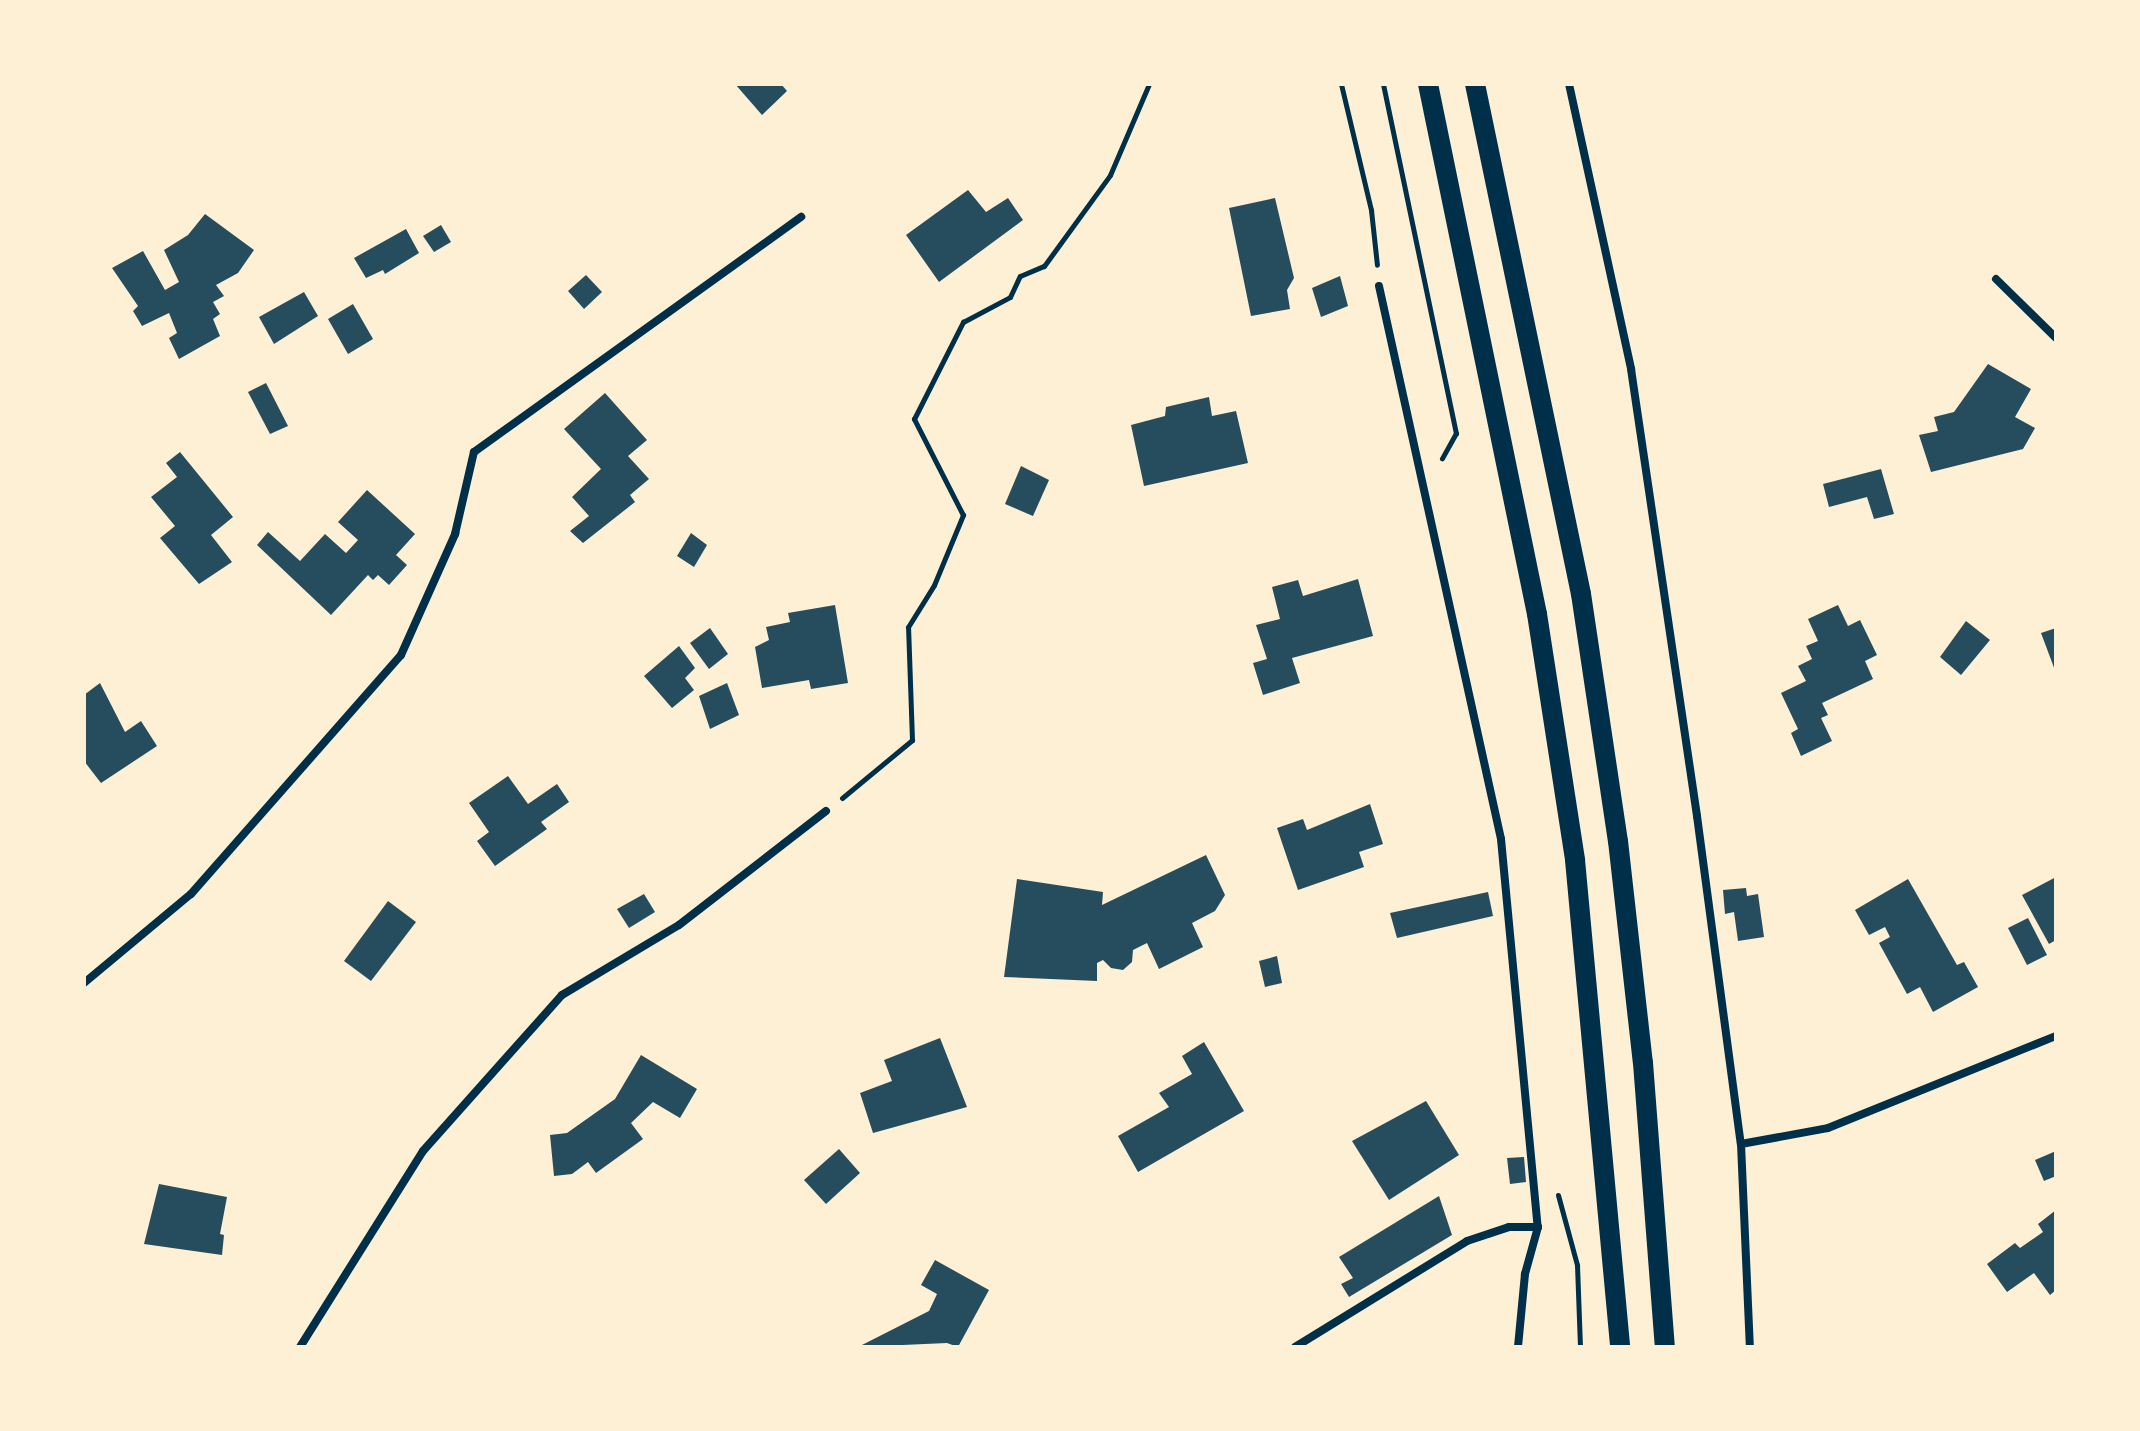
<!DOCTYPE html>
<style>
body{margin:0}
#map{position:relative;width:2140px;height:1431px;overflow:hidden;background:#fdf0d5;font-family:"Alegreya Sans",sans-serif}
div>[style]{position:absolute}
.building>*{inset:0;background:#264d5e}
.path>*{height:5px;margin:-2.5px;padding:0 2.5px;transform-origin:2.5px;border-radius:2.5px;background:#003049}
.minor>*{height:8px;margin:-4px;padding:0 4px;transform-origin:4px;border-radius:4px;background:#003049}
.primary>*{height:20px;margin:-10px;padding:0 10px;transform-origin:10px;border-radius:10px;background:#003049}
span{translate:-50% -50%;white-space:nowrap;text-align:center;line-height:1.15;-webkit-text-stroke:8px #fdf0d5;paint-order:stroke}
.frame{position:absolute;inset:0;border:86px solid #fdf0d5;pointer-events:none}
</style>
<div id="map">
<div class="building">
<div style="clip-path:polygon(735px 84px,781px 84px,787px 91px,762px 115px)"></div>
<div style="clip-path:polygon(968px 190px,986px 212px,1008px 198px,1023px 220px,939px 282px,906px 235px)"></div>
<div style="clip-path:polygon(1275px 198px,1294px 278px,1287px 290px,1290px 309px,1251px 316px,1229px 208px)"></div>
<div style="clip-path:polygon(205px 214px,254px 250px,238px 273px,216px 285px,224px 296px,213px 302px,220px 314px,213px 319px,220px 336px,179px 359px,169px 338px,177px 333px,169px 313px,142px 326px,133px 311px,138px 306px,112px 268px,143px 251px,165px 290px,179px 282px,164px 250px,188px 235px)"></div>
<div style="clip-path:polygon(441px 225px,451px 242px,434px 252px,423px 236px)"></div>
<div style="clip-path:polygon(406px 229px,419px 253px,385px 274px,383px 270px,366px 278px,354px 258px)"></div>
<div style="clip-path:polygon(586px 275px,602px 292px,584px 309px,568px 291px)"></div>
<div style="clip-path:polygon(1340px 276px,1348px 306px,1321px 317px,1312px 288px)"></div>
<div style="clip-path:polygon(304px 292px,318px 316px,274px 344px,259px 317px)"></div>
<div style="clip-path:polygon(353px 304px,373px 339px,348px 354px,328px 319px)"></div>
<div style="clip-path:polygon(1988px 364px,2031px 389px,2015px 417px,2035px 428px,2023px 449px,1931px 472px,1919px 435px,1938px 431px,1934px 417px,1954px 412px)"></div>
<div style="clip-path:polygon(266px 383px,288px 426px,270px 434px,248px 392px)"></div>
<div style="clip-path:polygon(605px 393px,647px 440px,628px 456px,649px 479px,630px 495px,635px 502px,583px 543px,570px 531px,589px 516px,572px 497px,601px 469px,564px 429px)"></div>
<div style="clip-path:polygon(1209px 397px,1212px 416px,1236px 411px,1248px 463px,1144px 486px,1131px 425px,1165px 416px,1166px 407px)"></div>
<div style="clip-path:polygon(180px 452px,233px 517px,211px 535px,232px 562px,199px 584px,160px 538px,175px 526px,151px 497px,177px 477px,166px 463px)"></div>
<div style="clip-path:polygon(1021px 466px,1049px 480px,1033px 516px,1005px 504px)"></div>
<div style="clip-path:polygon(1881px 469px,1894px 514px,1874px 519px,1867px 497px,1829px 507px,1823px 484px)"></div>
<div style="clip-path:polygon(367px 490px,415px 534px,396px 555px,407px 565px,389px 585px,378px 575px,373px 580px,368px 575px,331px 615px,257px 545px,268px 532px,300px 561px,325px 534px,346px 553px,358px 540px,338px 522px)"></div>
<div style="clip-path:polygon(691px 533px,707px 545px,694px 567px,677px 556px)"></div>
<div style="clip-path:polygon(1358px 579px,1373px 636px,1292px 658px,1300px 683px,1263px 695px,1253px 663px,1267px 659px,1256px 625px,1280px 619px,1272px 587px,1298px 580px,1303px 596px)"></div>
<div style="clip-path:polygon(835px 605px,848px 683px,811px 689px,809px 680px,762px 688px,755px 647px,769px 640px,766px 627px,790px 622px,788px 613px)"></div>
<div style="clip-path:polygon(1838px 605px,1848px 626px,1860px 620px,1877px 655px,1865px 661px,1873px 679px,1822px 703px,1828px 715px,1821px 718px,1832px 741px,1801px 756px,1791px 733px,1798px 729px,1781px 693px,1806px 681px,1798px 666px,1812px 659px,1806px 646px,1818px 641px,1808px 619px)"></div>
<div style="clip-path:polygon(1966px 621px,1990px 640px,1961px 675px,1940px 657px)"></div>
<div style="clip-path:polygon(710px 628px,728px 654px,709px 669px,690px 643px)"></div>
<div style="clip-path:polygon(2056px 628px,2056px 673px,2041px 633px)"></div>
<div style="clip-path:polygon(679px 646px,695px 668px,685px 678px,694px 690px,672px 708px,644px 676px)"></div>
<div style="clip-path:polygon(100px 683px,125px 732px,141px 721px,157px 746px,101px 783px,84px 761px,84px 695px)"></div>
<div style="clip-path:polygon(727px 683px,739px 715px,710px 729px,699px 696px)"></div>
<div style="clip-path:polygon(508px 776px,528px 804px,557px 784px,569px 802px,541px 822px,547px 829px,495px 866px,477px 841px,489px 832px,469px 803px)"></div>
<div style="clip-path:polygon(1370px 804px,1383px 844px,1359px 852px,1364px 867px,1298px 890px,1277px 828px,1303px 819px,1307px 830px)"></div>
<div style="clip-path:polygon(1206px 855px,1225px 895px,1215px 911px,1192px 923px,1203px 947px,1159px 969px,1147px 943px,1133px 950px,1132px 962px,1123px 970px,1111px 968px,1103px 960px,1097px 963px,1097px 981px,1004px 977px,1017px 879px,1103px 892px,1102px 905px)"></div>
<div style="clip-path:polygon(2056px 877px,2056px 940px,2049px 944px,2022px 895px)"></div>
<div style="clip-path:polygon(1908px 879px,1957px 965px,1964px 962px,1978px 987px,1933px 1012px,1920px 987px,1907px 994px,1879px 943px,1890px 937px,1885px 927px,1869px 935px,1855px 910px)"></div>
<div style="clip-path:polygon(1746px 888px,1747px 896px,1758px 894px,1764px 937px,1738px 941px,1734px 912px,1725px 914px,1723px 890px)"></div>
<div style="clip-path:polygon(1488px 892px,1493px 916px,1397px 938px,1390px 913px)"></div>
<div style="clip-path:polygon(644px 894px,655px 912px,629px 928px,617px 909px)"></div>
<div style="clip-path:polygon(388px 901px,416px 922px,371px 981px,344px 961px)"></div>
<div style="clip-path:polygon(2028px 918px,2047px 955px,2027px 965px,2008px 928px)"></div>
<div style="clip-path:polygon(1277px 956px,1282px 983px,1265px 987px,1259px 961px)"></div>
<div style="clip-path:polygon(940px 1038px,967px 1107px,873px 1133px,860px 1093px,892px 1081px,884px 1060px)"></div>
<div style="clip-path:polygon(1204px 1042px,1244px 1111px,1138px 1172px,1118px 1136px,1169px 1107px,1159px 1093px,1192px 1074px,1182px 1056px)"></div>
<div style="clip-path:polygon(641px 1055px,697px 1089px,680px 1118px,653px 1102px,631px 1123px,643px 1139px,596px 1173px,588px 1162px,572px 1174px,554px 1176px,550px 1135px,567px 1133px,615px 1099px)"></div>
<div style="clip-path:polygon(1426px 1101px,1459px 1155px,1389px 1200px,1352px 1141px)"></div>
<div style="clip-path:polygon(839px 1149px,860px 1173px,826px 1204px,804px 1180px)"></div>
<div style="clip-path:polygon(2056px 1151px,2056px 1176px,2044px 1181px,2035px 1160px)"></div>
<div style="clip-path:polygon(1524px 1157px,1526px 1182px,1510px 1184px,1507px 1158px)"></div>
<div style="clip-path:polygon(159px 1184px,227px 1197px,220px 1234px,224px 1235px,222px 1255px,144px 1244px)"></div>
<div style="clip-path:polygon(1439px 1196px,1452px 1235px,1349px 1297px,1341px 1284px,1353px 1278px,1339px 1257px)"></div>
<div style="clip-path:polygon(2056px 1210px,2056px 1290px,2050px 1295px,2034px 1273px,2007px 1292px,1987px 1264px,2015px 1243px,2020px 1248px,2043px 1232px,2038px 1224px)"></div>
<div style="clip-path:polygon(935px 1260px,989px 1290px,958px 1347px,947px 1343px,858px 1347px,929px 1311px,937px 1294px,921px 1285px)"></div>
</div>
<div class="path">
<div style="left:1341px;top:84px;width:130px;rotate:76.6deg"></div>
<div style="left:1371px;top:210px;width:55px;rotate:83.8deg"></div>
<div style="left:1383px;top:84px;width:357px;rotate:78.2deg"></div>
<div style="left:1456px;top:433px;width:29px;rotate:119deg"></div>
<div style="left:842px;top:798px;width:91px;rotate:-39.6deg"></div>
<div style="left:912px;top:740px;width:113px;rotate:-92deg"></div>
<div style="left:908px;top:627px;width:49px;rotate:-58.2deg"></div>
<div style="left:934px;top:585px;width:76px;rotate:-67.5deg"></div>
<div style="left:963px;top:515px;width:108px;rotate:-117deg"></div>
<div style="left:914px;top:419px;width:109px;rotate:-63.2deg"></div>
<div style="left:963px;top:322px;width:53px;rotate:-28deg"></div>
<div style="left:1010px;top:297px;width:23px;rotate:-65deg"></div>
<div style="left:1020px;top:276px;width:26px;rotate:-23deg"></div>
<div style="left:1044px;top:266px;width:112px;rotate:-54deg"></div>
<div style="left:1110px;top:175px;width:99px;rotate:-66.8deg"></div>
<div style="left:1558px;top:1195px;width:73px;rotate:74.8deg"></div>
<div style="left:1577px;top:1265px;width:82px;rotate:87.9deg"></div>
</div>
<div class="minor">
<div style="left:1569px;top:84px;width:292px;rotate:77.7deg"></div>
<div style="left:1631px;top:369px;width:452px;rotate:81.6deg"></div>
<div style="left:1697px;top:816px;width:331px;rotate:82.4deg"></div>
<div style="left:1741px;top:1144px;width:203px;rotate:87.5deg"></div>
<div style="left:1996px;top:279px;width:84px;rotate:44.5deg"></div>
<div style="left:1379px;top:286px;width:566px;rotate:77.56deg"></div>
<div style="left:1501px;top:839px;width:390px;rotate:84.6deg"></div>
<div style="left:1538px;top:1227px;width:49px;rotate:105.5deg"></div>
<div style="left:1525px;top:1274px;width:73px;rotate:95.5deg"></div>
<div style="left:84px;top:983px;width:139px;rotate:-39.8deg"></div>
<div style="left:191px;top:894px;width:318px;rotate:-48.7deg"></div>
<div style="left:401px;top:655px;width:133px;rotate:-65.9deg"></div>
<div style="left:455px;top:534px;width:84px;rotate:-77deg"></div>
<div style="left:474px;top:452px;width:403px;rotate:-35.7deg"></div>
<div style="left:1741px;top:1144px;width:88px;rotate:-10.4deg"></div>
<div style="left:1828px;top:1128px;width:246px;rotate:-22deg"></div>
<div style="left:300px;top:1347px;width:231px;rotate:-57.9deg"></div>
<div style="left:423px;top:1151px;width:209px;rotate:-48.3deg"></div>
<div style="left:562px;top:995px;width:136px;rotate:-30.9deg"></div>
<div style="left:679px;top:925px;width:186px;rotate:-37.8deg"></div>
<div style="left:1295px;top:1347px;width:202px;rotate:-31.6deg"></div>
<div style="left:1467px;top:1241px;width:44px;rotate:-18.4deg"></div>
<div style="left:1509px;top:1227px;width:29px"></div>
</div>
<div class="primary">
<div style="left:1428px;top:84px;width:541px;rotate:78.38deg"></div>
<div style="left:1537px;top:614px;width:249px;rotate:81.2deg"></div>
<div style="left:1575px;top:860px;width:489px;rotate:84.7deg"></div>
<div style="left:1475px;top:84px;width:521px;rotate:78.26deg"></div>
<div style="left:1581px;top:594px;width:250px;rotate:81.5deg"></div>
<div style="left:1618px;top:841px;width:223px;rotate:83.6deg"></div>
<div style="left:1643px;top:1063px;width:285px;rotate:85.6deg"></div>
</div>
<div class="frame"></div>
</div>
